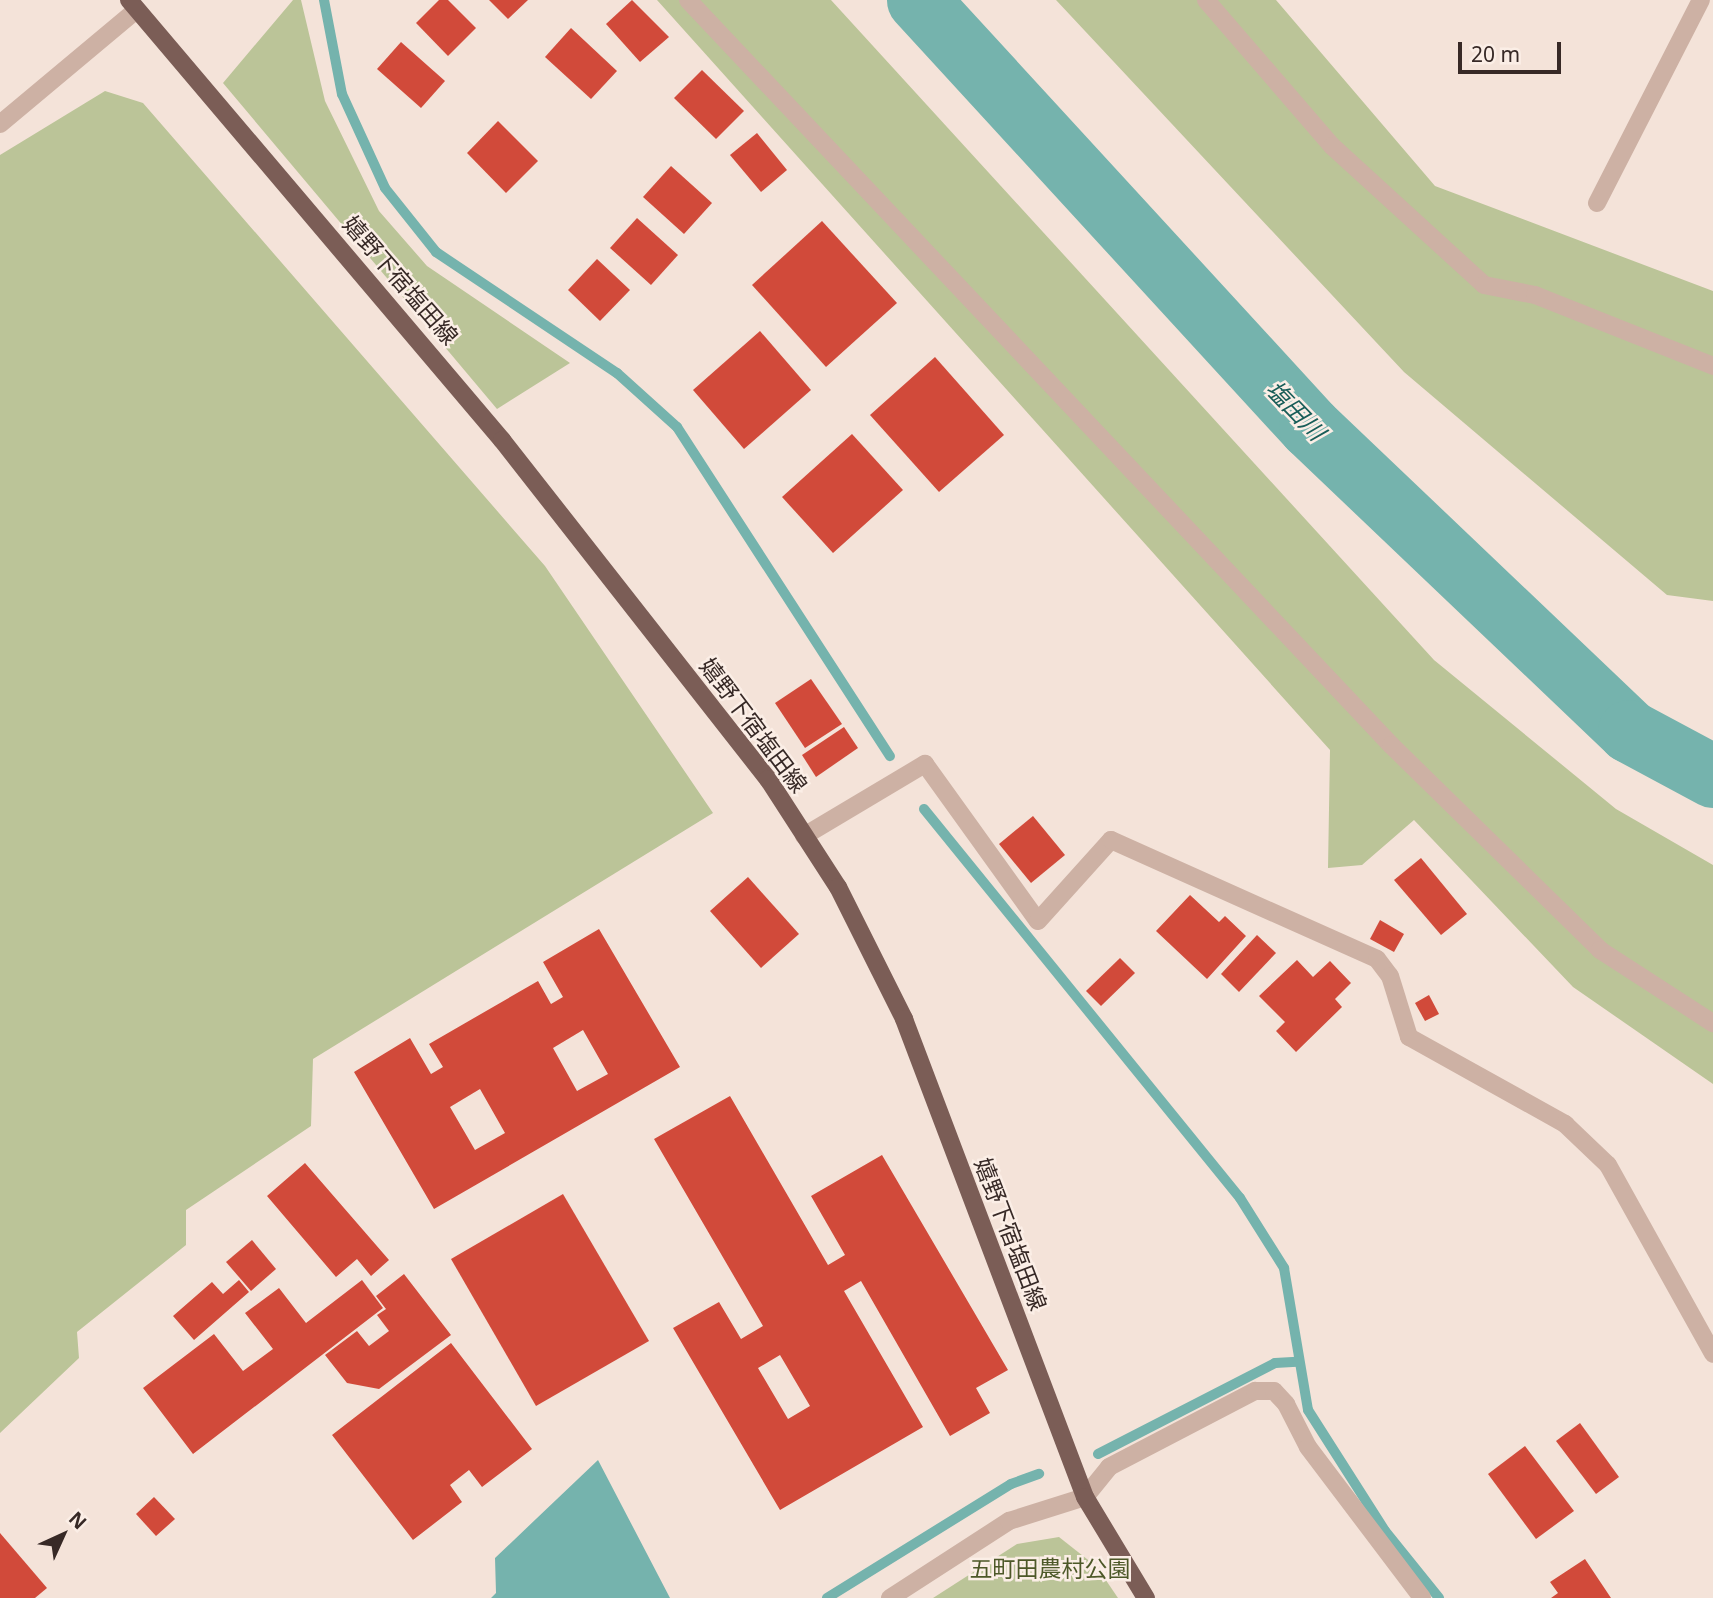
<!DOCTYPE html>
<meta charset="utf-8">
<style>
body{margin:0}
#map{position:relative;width:1713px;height:1598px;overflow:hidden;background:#f4e3d9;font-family:"Noto Sans","Noto Sans JP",sans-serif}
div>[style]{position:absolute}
.green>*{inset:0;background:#bbc498}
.water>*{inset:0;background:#75b3ad}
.stream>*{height:10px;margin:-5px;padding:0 5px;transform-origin:5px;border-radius:5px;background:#75b3ad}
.river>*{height:63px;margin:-31.5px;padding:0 31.5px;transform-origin:31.5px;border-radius:31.5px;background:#75b3ad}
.building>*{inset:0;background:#d14a3a}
.minor>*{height:18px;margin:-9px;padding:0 9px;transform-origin:9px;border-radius:9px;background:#cdb1a4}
.major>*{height:18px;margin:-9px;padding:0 9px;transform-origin:9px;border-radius:9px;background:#7b5d56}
span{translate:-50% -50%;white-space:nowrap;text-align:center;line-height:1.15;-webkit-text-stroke:5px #fbeee6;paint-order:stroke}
.street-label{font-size:23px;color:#372926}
.park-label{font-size:23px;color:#4d5828}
.water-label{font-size:24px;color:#185d58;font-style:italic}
.north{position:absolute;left:28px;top:1500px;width:70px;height:70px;-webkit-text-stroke:5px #fbeee6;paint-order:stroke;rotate:45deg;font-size:19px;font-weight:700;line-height:28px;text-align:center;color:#372926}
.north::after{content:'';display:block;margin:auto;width:24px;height:32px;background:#372926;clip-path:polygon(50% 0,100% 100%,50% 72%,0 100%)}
.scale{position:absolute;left:1458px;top:42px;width:103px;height:32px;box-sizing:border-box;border:4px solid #372926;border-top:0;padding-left:9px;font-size:21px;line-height:24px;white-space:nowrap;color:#372926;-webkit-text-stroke:5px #fbeee6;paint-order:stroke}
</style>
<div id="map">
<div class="green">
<div style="clip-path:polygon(293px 0,301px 0,325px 101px,379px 211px,427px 266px,570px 363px,497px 409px,223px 83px)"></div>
<div style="clip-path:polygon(657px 0,831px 0,1434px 660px,1616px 809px,1713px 865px,1713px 1084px,1573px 987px,1414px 820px,1362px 865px,1328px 868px,1330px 750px)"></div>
<div style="clip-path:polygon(1056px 0,1276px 0,1435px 186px,1713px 291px,1713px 601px,1667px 595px,1404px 372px)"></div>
<div style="clip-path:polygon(105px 91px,143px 103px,545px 566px,713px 813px,313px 1059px,311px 1126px,186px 1210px,186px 1245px,77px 1332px,79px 1358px,0 1433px,0 155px)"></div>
<div style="clip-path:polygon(1059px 1537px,1097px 1567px,1118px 1598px,933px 1598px,1017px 1544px)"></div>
</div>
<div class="water">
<div style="clip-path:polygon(598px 1460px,670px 1598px,491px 1598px,496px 1593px,495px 1558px)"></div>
</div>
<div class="stream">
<div style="left:324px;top:0;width:96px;rotate:79.2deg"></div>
<div style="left:342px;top:94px;width:103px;rotate:65.4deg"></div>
<div style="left:385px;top:188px;width:82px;rotate:51.4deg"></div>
<div style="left:436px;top:252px;width:218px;rotate:33.8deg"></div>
<div style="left:617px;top:373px;width:81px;rotate:42deg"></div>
<div style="left:677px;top:427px;width:392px;rotate:57.1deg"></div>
<div style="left:924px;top:809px;width:501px;rotate:50.91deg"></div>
<div style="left:1240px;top:1198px;width:83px;rotate:57.8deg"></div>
<div style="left:1284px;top:1268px;width:144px;rotate:80.4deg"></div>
<div style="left:1308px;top:1410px;width:143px;rotate:57.5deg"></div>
<div style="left:1385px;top:1531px;width:86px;rotate:51.1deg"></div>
<div style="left:1098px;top:1454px;width:199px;rotate:-27.2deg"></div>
<div style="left:1275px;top:1363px;width:22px;rotate:-3deg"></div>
<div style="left:827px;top:1598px;width:216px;rotate:-31.8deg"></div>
<div style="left:1011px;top:1484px;width:30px;rotate:-20deg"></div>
</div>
<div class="river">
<div style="left:918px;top:0;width:580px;rotate:47.45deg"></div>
<div style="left:1310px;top:427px;width:441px;rotate:43.6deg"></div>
<div style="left:1629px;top:731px;width:95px;rotate:28.2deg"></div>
</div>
<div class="building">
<div style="clip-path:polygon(439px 0,448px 0,476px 28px,448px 56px,416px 23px)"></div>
<div style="clip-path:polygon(489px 0,528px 0,508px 19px)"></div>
<div style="clip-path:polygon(632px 0,669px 37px,640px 62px,606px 24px)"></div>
<div style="clip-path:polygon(571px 28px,617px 71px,591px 99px,545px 57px)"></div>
<div style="clip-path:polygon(401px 42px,445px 81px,421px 108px,377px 69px)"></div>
<div style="clip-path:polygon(702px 70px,744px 111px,716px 139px,674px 98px)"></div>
<div style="clip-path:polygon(498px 121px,538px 161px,506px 193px,467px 153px)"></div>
<div style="clip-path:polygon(757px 133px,787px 170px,761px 192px,730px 155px)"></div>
<div style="clip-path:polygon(671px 166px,712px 203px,684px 234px,643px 197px)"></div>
<div style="clip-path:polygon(637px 218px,678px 255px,651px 285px,610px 248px)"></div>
<div style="clip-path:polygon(822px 221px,897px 303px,826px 367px,752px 285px)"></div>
<div style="clip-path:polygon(597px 259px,630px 290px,600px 321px,568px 290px)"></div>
<div style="clip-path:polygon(760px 331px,811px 390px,744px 449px,693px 390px)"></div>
<div style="clip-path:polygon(935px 357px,1004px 435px,939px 492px,870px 415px)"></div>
<div style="clip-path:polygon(852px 434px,903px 490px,833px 553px,782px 497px)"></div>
<div style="clip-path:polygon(811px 679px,842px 724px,805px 748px,775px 703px)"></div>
<div style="clip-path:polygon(844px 727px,858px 748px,816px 777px,802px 755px)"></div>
<div style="clip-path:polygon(1033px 816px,1065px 855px,1031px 883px,999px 844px)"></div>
<div style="clip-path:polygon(1421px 858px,1467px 914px,1441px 935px,1394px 880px)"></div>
<div style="clip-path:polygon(748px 877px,799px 934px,761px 968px,710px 911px)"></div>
<div style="clip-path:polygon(1190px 895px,1219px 922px,1225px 916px,1246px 936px,1207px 979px,1156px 931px)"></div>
<div style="clip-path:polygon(1380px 920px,1404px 934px,1394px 952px,1370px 939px)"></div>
<div style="clip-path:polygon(evenodd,599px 929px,680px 1067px,434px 1209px,354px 1072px,410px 1038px,431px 1074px,443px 1067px,429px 1044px,538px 981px,551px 1004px,563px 997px,543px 962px,599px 929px,583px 1030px,608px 1074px,577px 1091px,553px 1048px,583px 1030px,599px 929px,480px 1089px,505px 1133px,475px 1150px,450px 1107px,480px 1089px)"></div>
<div style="clip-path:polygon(1257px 935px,1276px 953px,1239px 992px,1221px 974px)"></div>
<div style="clip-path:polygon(1120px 958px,1135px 973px,1101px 1006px,1086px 991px)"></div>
<div style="clip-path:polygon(1297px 960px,1313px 977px,1330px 961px,1351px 983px,1335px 999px,1342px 1007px,1296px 1052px,1276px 1031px,1285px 1022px,1259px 996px)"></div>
<div style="clip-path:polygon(1429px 995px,1439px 1014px,1425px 1021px,1415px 1003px)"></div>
<div style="clip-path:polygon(evenodd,730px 1096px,828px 1265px,845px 1255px,811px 1196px,882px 1155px,1008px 1370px,976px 1388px,990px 1413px,950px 1436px,861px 1281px,844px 1291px,923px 1427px,780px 1510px,673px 1328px,719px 1302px,741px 1339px,763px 1326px,654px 1139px,730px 1096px,780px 1355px,810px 1406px,788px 1419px,758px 1368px,780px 1355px)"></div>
<div style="clip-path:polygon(305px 1163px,389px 1260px,371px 1276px,357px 1259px,336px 1277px,267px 1196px)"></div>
<div style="clip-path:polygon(563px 1194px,649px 1341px,536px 1406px,451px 1259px)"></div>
<div style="clip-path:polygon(252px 1240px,276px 1269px,251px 1291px,226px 1262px)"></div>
<div style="clip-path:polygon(404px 1274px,451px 1335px,379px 1389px,347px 1383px,325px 1355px,357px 1331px,369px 1346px,389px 1331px,377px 1315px,386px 1309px,376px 1296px)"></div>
<div style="clip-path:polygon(239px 1280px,249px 1292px,194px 1340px,173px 1316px,212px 1282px,223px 1294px)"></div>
<div style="clip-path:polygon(362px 1280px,383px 1308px,193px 1454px,143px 1388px,214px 1334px,243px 1371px,273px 1349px,245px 1313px,279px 1288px,306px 1323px)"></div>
<div style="clip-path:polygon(451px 1343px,532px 1449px,482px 1487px,469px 1470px,450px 1485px,462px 1502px,413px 1540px,332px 1435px)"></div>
<div style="clip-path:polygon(1580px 1423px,1619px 1477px,1596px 1494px,1556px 1441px)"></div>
<div style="clip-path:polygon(1525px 1446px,1574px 1511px,1536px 1539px,1488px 1474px)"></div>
<div style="clip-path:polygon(154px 1497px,175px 1519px,156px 1536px,136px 1514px)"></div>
<div style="clip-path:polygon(0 1533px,47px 1588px,35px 1598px,0 1598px)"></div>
<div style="clip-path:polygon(1585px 1559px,1611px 1598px,1551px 1598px,1558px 1593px,1550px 1582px)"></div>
</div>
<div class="minor">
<div style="left:688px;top:0;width:1024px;rotate:46.66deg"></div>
<div style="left:1391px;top:745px;width:293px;rotate:44.4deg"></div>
<div style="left:1600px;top:950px;width:135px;rotate:32.9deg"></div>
<div style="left:1206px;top:0;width:193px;rotate:49.2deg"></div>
<div style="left:1332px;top:146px;width:206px;rotate:42.4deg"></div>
<div style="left:1484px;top:285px;width:52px;rotate:11.1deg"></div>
<div style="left:1535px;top:295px;width:192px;rotate:21.7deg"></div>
<div style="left:0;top:124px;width:176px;rotate:-39.9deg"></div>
<div style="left:1597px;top:203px;width:228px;rotate:-62.9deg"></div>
<div style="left:804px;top:836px;width:141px;rotate:-30.8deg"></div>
<div style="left:925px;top:764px;width:193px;rotate:54.3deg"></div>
<div style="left:1038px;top:921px;width:109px;rotate:-48deg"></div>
<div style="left:1111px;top:840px;width:291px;rotate:24.1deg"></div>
<div style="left:1377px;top:959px;width:21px;rotate:53deg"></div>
<div style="left:1390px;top:976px;width:64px;rotate:72.7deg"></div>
<div style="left:1409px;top:1037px;width:179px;rotate:29.1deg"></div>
<div style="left:1565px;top:1124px;width:59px;rotate:43.6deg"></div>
<div style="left:1608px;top:1165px;width:216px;rotate:60.9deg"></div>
<div style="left:890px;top:1598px;width:142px;rotate:-32.9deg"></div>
<div style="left:1009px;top:1521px;width:80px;rotate:-17.5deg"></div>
<div style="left:1085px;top:1497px;width:38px;rotate:-51deg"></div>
<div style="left:1109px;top:1467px;width:165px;rotate:-27.5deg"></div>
<div style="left:1255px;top:1391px;width:19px"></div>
<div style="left:1274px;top:1391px;width:18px;rotate:47deg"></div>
<div style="left:1286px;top:1404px;width:48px;rotate:62.9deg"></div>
<div style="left:1308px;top:1447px;width:189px;rotate:52.9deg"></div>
</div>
<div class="major">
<div style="left:129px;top:0;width:577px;rotate:49.71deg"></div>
<div style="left:502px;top:440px;width:431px;rotate:51.9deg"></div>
<div style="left:768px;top:779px;width:129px;rotate:57.1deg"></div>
<div style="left:838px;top:887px;width:148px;rotate:63.4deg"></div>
<div style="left:904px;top:1019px;width:511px;rotate:69.26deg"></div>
<div style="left:1085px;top:1497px;width:118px;rotate:58.9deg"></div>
</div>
<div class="street-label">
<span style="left:401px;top:280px;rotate:49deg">嬉野下宿塩田線</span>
<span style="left:754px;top:725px;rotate:53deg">嬉野下宿塩田線</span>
<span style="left:1011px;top:1234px;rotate:69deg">嬉野下宿塩田線</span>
</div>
<div class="park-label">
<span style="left:1050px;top:1568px">五町田農村公園</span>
</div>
<div class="water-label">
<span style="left:1296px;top:410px;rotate:46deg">塩田川</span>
</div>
<div class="north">N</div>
<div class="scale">20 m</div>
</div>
